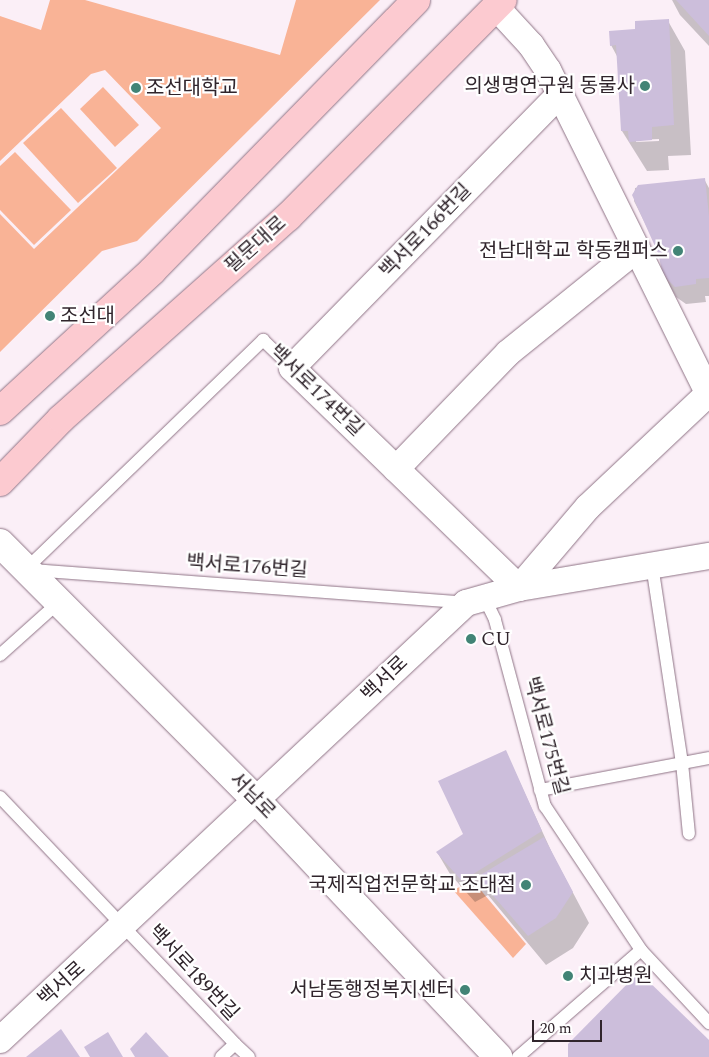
<!DOCTYPE html>
<meta charset="utf-8">
<style>
body{margin:0}
#map{position:relative;width:709px;height:1057px;overflow:hidden;background:#fbeff7;font-family:Spectral,"Noto Sans KR",serif}
div>[style]{position:absolute}
.green>*{inset:0;background:#f9b396}
.shadow>*{inset:0;background:#0003}
.building>*{inset:0;background:#ccbedb}
.roads{filter:drop-shadow(0 0 1px #8f7486) drop-shadow(0 0 1px #8f7486)}
.lane>*{height:12px;margin:-6px;padding:0 6px;transform-origin:6px;border-radius:6px;background:#fff}
.street>*{height:26px;margin:-13px;padding:0 13px;transform-origin:13px;border-radius:13px;background:#fff}
.secondary>*{height:28px;margin:-14px;padding:0 14px;transform-origin:14px;border-radius:14px;background:#fff}
.primary>*{height:28px;margin:-14px;padding:0 14px;transform-origin:14px;border-radius:14px;background:#fccad0}
.dots>*{width:14px;height:14px;translate:-50% -50%;box-sizing:border-box;border:2px solid #fff;border-radius:50%}
span{translate:-50% -50%;white-space:nowrap;text-align:center;line-height:1.15;-webkit-text-stroke:4.5px #fff;paint-order:stroke}
.poi-label{font-size:20px;color:#30252c}
.right{translate:-100% -50%;text-align:right}
.left{translate:0 -50%;text-align:left}
.street-label{font-size:20px;color:#30252c}
.scale{position:absolute;left:532px;top:1020px;width:70px;height:22px;box-sizing:border-box;border:2px solid #30252c;border-top:0;padding-left:6px;font-size:15px;line-height:18px;white-space:nowrap;color:#30252c;-webkit-text-stroke:4px #fff;paint-order:stroke}
</style>
<div id="map">
<div class="green">
<div style="clip-path:polygon(50px 0,85px 0,280px 55px,296px 0,380px 0,137px 241px,102px 251px,0 352px,0 214px,34px 249px,161px 128px,105px 70px,91px 74px,0 161px,0 16px,41px 30px)"></div>
<div style="clip-path:polygon(103px 87px,139px 125px,115px 147px,80px 109px)"></div>
<div style="clip-path:polygon(61px 108px,117px 168px,78px 203px,23px 143px)"></div>
<div style="clip-path:polygon(15px 152px,71px 210px,34px 245px,0 210px,0 166px)"></div>
<div style="clip-path:polygon(473px 881px,526px 944px,513px 958px,453px 890px)"></div>
</div>
<div class="shadow">
<div style="clip-path:polygon(672px 0,709px 0,709px 46px,680px 15px)"></div>
<div style="clip-path:polygon(evenodd,668px 21px,685px 51px,691px 155px,668px 156px,669px 170px,647px 171px,622px 131px,618px 58px,611px 45px,637px 30px,668px 21px,659px 139px,659px 141px,636px 142px,636px 140px,659px 139px)"></div>
<div style="clip-path:polygon(704px 179px,709px 188px,709px 296px,705px 296px,706px 302px,686px 304px,676px 297px,666px 279px,660px 253px,634px 201px,635px 188px)"></div>
<div style="clip-path:polygon(506px 752px,553px 855px,589px 923px,573px 948px,546px 965px,488px 895px,475px 902px,450px 874px,437px 852px,465px 835px)"></div>
</div>
<div class="building">
<div style="clip-path:polygon(676px 0,709px 0,709px 36px)"></div>
<div style="clip-path:polygon(669px 19px,674px 125px,652px 127px,652px 140px,629px 142px,628px 131px,621px 131px,616px 45px,610px 46px,609px 31px,635px 29px,635px 21px)"></div>
<div style="clip-path:polygon(705px 178px,709px 216px,709px 278px,696px 279px,696px 284px,675px 287px,663px 275px,658px 253px,632px 195px,638px 185px)"></div>
<div style="clip-path:polygon(506px 750px,542px 831px,462px 881px,436px 852px,463px 834px,438px 781px)"></div>
<div style="clip-path:polygon(544px 837px,573px 892px,556px 918px,528px 936px,477px 877px)"></div>
<div style="clip-path:polygon(639px 972px,709px 1040px,709px 1057px,568px 1057px,568px 1044px)"></div>
<div style="clip-path:polygon(61px 1029px,80px 1057px,26px 1057px)"></div>
<div style="clip-path:polygon(108px 1032px,123px 1057px,90px 1057px,84px 1047px)"></div>
<div style="clip-path:polygon(146px 1032px,169px 1057px,135px 1057px,130px 1049px)"></div>
</div>
<div class="roads">
<div class="lane">
<div style="left:652px;top:565px;width:200px;rotate:81.4deg"></div>
<div style="left:682px;top:763px;width:71px;rotate:84.4deg"></div>
<div style="left:26px;top:569px;width:330px;rotate:-44deg"></div>
<div style="left:263px;top:340px;width:40px;rotate:44deg"></div>
<div style="left:32px;top:570px;width:435px;rotate:4.3deg"></div>
<div style="left:484px;top:597px;width:25px;rotate:64deg"></div>
<div style="left:495px;top:620px;width:193px;rotate:75deg"></div>
<div style="left:545px;top:806px;width:173px;rotate:56.3deg"></div>
<div style="left:641px;top:950px;width:100px;rotate:47deg"></div>
<div style="left:0;top:655px;width:79px;rotate:-41.9deg"></div>
<div style="left:540px;top:790px;width:172px;rotate:-10.7deg"></div>
<div style="left:0;top:797px;width:341px;rotate:46.4deg"></div>
<div style="left:235px;top:1044px;width:19px;rotate:137deg"></div>
<div style="left:235px;top:1044px;width:19px;rotate:43deg"></div>
<div style="left:518px;top:1057px;width:163px;rotate:-41deg"></div>
</div>
<div class="street">
<div style="left:496px;top:7px;width:52px;rotate:47.4deg"></div>
<div style="left:531px;top:45px;width:30px;rotate:56deg"></div>
<div style="left:548px;top:70px;width:363px;rotate:63.6deg"></div>
<div style="left:560px;top:94px;width:383px;rotate:134.4deg"></div>
<div style="left:292px;top:368px;width:316px;rotate:44.1deg"></div>
<div style="left:519px;top:588px;width:106px;rotate:-49.6deg"></div>
<div style="left:588px;top:507px;width:165px;rotate:-43.3deg"></div>
<div style="left:396px;top:469px;width:161px;rotate:-46deg"></div>
<div style="left:508px;top:353px;width:166px;rotate:-38.9deg"></div>
<div style="left:0;top:1040px;width:639px;rotate:-43.16deg"></div>
<div style="left:466px;top:603px;width:55px;rotate:-15.8deg"></div>
<div style="left:519px;top:588px;width:193px;rotate:-9.6deg"></div>
</div>
<div class="secondary">
<div style="left:0;top:543px;width:364px;rotate:45.1deg"></div>
<div style="left:257px;top:801px;width:352px;rotate:46.7deg"></div>
</div>
<div class="primary">
<div style="left:0;top:411px;width:207px;rotate:-42.6deg"></div>
<div style="left:152px;top:271px;width:378px;rotate:-45.7deg"></div>
<div style="left:0;top:482px;width:88px;rotate:-45.9deg"></div>
<div style="left:61px;top:419px;width:304px;rotate:-41.7deg"></div>
<div style="left:288px;top:217px;width:305px;rotate:-45.3deg"></div>
</div>
</div>
<div class="dots">
<div style="left:645px;top:86px;background:#428476"></div>
<div style="left:136px;top:88px;background:#428476"></div>
<div style="left:678px;top:251px;background:#428476"></div>
<div style="left:50px;top:316px;background:#428476"></div>
<div style="left:471px;top:639px;background:#428476"></div>
<div style="left:526px;top:885px;background:#428476"></div>
<div style="left:568px;top:976px;background:#428476"></div>
<div style="left:465px;top:990px;background:#428476"></div>
</div>
<div class="poi-label">
<span class="right" style="left:635px;top:86px">의생명연구원 동물사</span>
<span class="left" style="left:146px;top:88px">조선대학교</span>
<span class="right" style="left:668px;top:251px">전남대학교 학동캠퍼스</span>
<span class="left" style="left:60px;top:316px">조선대</span>
<span class="left" style="left:481px;top:639px">CU</span>
<span class="right" style="left:516px;top:885px">국제직업전문학교 조대점</span>
<span class="left" style="left:579px;top:976px">치과병원</span>
<span class="right" style="left:455px;top:990px">서남동행정복지센터</span>
</div>
<div class="street-label">
<span style="left:426px;top:231px;rotate:-46deg">백서로166번길</span>
<span style="left:256px;top:245px;rotate:-42deg">필문대로</span>
<span style="left:316px;top:391px;rotate:44deg">백서로174번길</span>
<span style="left:247px;top:567px;rotate:4deg">백서로176번길</span>
<span style="left:385px;top:679px;rotate:-44deg">백서로</span>
<span style="left:546px;top:736px;rotate:75deg">백서로175번길</span>
<span style="left:252px;top:796px;rotate:46deg">서남로</span>
<span style="left:193px;top:973px;rotate:47deg">백서로189번길</span>
<span style="left:62px;top:984px;rotate:-42deg">백서로</span>
</div>
<div class="scale">20 m</div>
</div>
